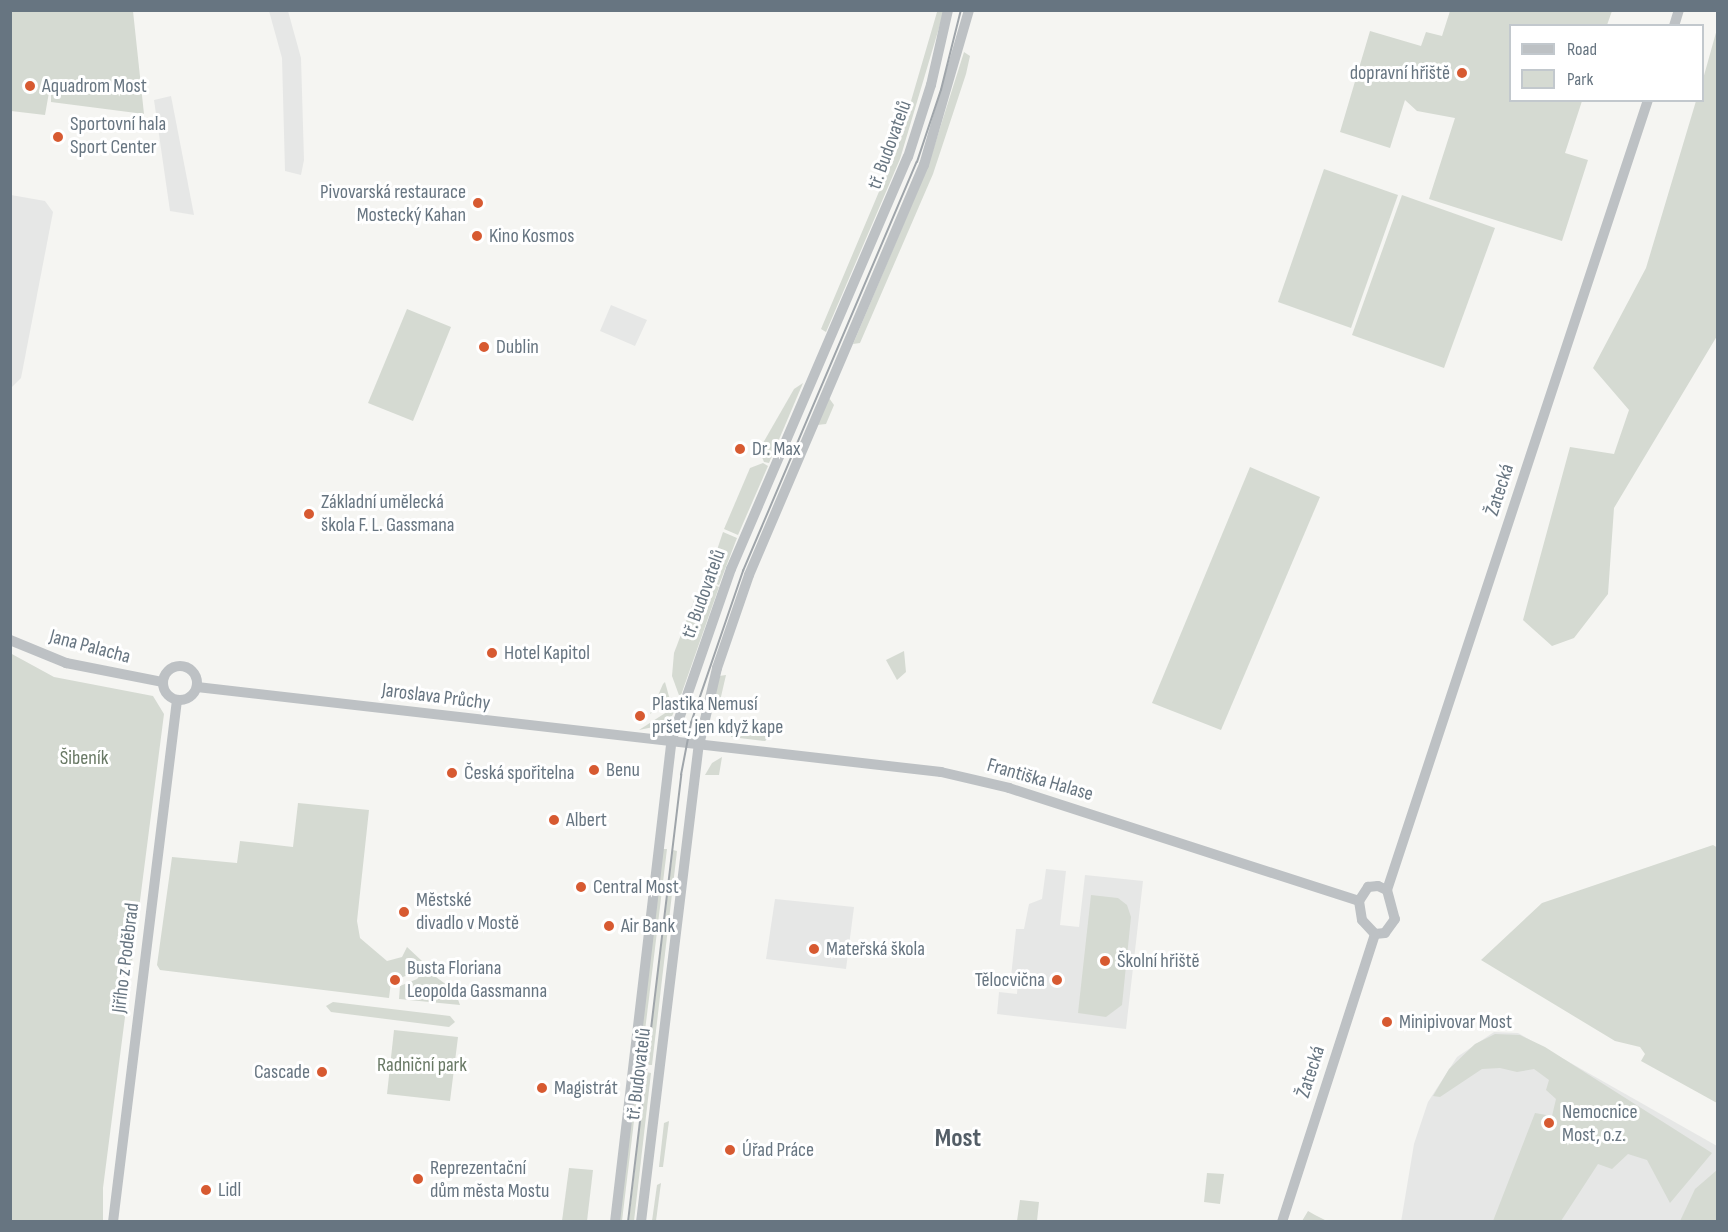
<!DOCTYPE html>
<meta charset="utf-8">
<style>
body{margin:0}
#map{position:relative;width:1728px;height:1232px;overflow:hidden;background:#f5f5f2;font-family:"Sofia Sans Condensed",sans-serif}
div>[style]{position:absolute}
.built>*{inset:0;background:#e6e7e6}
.green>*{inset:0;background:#d5dad2}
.minor>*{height:10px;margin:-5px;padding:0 5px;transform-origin:5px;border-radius:5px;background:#bdc1c4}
.minor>.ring{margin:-5px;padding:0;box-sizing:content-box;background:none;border:10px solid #bdc1c4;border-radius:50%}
.tram>*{height:1.5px;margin:-0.75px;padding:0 0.75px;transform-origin:0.75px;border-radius:0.75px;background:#9fa5aa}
.dots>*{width:16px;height:16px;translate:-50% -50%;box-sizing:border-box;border:3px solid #fff;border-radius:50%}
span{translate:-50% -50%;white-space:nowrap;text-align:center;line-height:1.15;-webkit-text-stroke:6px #fff;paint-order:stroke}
.poi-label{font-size:20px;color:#677581}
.right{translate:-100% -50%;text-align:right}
.left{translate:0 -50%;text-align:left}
.street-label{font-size:20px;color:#677581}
.park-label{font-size:20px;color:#697965}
.district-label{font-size:26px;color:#545e67;font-weight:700}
.frame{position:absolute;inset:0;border:12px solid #677581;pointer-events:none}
.legend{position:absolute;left:1509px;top:24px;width:195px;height:78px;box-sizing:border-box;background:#fff;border:2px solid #c2c8cd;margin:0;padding:8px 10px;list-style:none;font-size:18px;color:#677581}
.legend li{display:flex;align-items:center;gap:12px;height:30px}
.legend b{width:30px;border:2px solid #c2c8cd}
</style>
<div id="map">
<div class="built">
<div style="clip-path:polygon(269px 11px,288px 11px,301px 58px,304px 160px,301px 175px,285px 171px,282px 58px)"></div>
<div style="clip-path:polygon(171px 96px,194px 215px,170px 211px,154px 100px)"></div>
<div style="clip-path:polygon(11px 195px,45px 201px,53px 212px,21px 378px,11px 388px)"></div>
<div style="clip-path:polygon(611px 305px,647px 320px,635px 346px,600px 331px)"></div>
<div style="clip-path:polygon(1046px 869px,1066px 871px,1060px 925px,1079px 927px,1085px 875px,1143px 881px,1126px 1029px,997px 1014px,999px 992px,1017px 994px,1018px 978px,1011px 977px,1016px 929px,1024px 929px,1029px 904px,1042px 899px)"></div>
<div style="clip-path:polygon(775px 899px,854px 907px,846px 969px,766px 959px)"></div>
<div style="clip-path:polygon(1494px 1032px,1518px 1033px,1717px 1146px,1717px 1221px,1401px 1222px,1414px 1144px,1428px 1102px,1457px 1057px)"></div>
</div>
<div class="green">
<div style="clip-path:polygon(11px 10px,133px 11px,144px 114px,51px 102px,51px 81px,45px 115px,11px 111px)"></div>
<div style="clip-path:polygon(944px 11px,900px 159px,826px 332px,821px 329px,897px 149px,937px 12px)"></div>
<div style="clip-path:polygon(1459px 11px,1612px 11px,1607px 25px,1510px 26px,1510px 100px,1582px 101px,1565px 153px,1588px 160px,1562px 241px,1429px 199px,1455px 118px,1417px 111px,1405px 100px,1390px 148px,1340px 132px,1370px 31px,1421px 46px,1426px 32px,1442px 36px,1450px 11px)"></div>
<div style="clip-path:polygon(1717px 29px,1717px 336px,1614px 508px,1608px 594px,1574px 638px,1552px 646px,1523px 620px,1570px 447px,1614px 454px,1629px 410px,1593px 368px,1646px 268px,1696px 101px,1702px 100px,1703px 79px)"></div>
<div style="clip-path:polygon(964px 52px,970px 56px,966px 74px,933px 174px,860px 343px,853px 344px,928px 166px)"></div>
<div style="clip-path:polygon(1324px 169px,1398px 195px,1351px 328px,1278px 302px)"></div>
<div style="clip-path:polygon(1402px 195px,1495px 228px,1444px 368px,1352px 335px)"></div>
<div style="clip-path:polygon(407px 309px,451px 327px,413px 421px,368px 403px)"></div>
<div style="clip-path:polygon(803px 383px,769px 463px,764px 462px,759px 450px,794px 389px)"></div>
<div style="clip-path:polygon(829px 398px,834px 405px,826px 424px,817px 425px)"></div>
<div style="clip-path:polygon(763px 463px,768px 466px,738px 535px,724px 529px,750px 468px)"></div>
<div style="clip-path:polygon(1250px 467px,1320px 497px,1221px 730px,1152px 703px)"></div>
<div style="clip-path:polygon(723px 532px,737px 538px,719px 585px,707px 580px)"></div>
<div style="clip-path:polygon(706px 582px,719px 587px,680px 698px,672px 676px,674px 653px,698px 590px)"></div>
<div style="clip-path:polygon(904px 651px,906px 672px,897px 680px,886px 660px)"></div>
<div style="clip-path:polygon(10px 653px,54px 677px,153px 696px,164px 714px,103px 1188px,103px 1221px,11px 1221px)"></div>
<div style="clip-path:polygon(726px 675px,720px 701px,712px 707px,719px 676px)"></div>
<div style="clip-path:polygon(665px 682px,670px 700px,650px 714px,663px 684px)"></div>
<div style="clip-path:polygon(673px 708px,676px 708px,672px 716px,663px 725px,639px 730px)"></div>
<div style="clip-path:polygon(733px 730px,773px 734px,765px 741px,731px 737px)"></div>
<div style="clip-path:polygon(722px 757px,719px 775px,705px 775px,712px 763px)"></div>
<div style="clip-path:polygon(298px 803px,369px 810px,357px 921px,360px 938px,387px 961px,402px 957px,407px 947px,422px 961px,410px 974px,391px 982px,389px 998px,160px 970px,157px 965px,172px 857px,237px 863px,240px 841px,293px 847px)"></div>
<div style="clip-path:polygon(1713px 845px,1718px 848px,1717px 1103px,1641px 1061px,1645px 1054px,1640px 1047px,1615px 1041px,1481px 960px,1542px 903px)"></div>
<div style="clip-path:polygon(661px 849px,667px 849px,641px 1064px,637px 1064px)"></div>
<div style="clip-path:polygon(673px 850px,677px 851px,652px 1065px,647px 1065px)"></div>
<div style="clip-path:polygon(1091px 895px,1118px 898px,1127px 905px,1131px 917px,1122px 1005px,1106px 1017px,1078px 1013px)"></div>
<div style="clip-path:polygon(434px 959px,436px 977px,455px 991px,460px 1005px,399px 999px,400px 986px,417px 979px)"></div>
<div style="clip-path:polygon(333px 1002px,450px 1016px,455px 1022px,449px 1027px,331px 1012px,326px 1006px)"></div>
<div style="clip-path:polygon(394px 1030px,458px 1037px,450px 1101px,387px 1094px)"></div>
<div style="clip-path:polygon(1495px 1034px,1520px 1035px,1545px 1047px,1712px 1153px,1670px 1203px,1647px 1160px,1628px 1154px,1612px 1169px,1598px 1164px,1561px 1221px,1493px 1221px,1535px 1113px,1552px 1116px,1556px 1099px,1546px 1090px,1549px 1080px,1534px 1069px,1517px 1072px,1500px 1068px,1482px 1069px,1440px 1097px,1433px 1096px,1449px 1069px,1475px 1044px)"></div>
<div style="clip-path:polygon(635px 1070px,640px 1071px,622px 1221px,618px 1222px)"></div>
<div style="clip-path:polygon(646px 1072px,651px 1073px,634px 1221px,629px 1221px)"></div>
<div style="clip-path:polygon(669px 1121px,663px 1167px,659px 1167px,664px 1123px)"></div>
<div style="clip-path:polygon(569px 1168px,593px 1170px,587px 1221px,562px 1221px)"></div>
<div style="clip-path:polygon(1717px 1170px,1717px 1221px,1680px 1221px,1695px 1189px)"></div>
<div style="clip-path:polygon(1207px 1173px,1224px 1174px,1220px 1204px,1204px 1202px)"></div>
<div style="clip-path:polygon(661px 1183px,656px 1221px,652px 1221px,657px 1185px)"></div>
<div style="clip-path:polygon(1020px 1200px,1039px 1202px,1037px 1221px,1017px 1221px)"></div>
<div style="clip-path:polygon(1308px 1211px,1315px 1215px,1327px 1221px,1302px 1221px)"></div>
</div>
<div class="minor">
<div style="left:1674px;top:26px;width:17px;rotate:-73deg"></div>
<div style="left:10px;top:640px;width:61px;rotate:22.3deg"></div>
<div style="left:66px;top:663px;width:99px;rotate:11.1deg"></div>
<div class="ring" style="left:163px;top:666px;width:24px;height:24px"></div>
<div style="left:197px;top:687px;width:749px;rotate:6.52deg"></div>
<div style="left:941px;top:772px;width:70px;rotate:13.2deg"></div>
<div style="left:1009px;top:788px;width:368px;rotate:17.9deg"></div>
<div style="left:1378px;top:886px;width:10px;rotate:24deg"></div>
<div style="left:1387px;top:890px;width:30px;rotate:75deg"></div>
<div style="left:1395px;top:919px;width:17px;rotate:126deg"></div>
<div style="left:1385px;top:933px;width:10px;rotate:174deg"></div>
<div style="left:1375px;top:934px;width:19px;rotate:-133deg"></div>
<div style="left:1362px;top:920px;width:19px;rotate:-99deg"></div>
<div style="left:1359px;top:901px;width:17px;rotate:-57deg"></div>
<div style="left:1368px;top:887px;width:10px;rotate:-6deg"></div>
<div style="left:1387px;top:890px;width:832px;rotate:-71.72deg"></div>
<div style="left:113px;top:1222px;width:526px;rotate:-83.01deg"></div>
<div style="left:615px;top:1222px;width:483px;rotate:-83.3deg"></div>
<div style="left:671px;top:742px;width:183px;rotate:-70.9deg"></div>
<div style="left:731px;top:569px;width:448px;rotate:-66.8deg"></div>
<div style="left:908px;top:157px;width:76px;rotate:-72.3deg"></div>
<div style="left:931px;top:85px;width:77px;rotate:-77.2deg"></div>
<div style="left:641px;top:1222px;width:481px;rotate:-83.1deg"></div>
<div style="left:699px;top:745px;width:79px;rotate:-76.8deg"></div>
<div style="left:717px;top:668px;width:98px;rotate:-71deg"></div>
<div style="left:749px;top:575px;width:446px;rotate:-66.9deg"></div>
<div style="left:924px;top:165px;width:161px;rotate:-73.8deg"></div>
<div style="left:1282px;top:1222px;width:303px;rotate:-72.1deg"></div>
</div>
<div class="tram">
<div style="left:628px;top:1222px;width:450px;rotate:-83.2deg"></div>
<div style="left:681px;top:775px;width:53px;rotate:-79.1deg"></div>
<div style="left:691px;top:723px;width:161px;rotate:-71.1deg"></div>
<div style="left:743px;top:571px;width:444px;rotate:-67deg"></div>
<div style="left:917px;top:162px;width:76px;rotate:-71.6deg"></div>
<div style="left:941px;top:90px;width:82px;rotate:-76deg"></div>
</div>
<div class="dots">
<div style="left:1462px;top:73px;background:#d75a31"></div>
<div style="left:30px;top:86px;background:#d75a31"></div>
<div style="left:58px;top:137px;background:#d75a31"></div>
<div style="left:478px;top:203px;background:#d75a31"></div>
<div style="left:477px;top:236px;background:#d75a31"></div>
<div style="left:484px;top:347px;background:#d75a31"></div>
<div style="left:740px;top:449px;background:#d75a31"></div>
<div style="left:309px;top:514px;background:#d75a31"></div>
<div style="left:492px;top:653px;background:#d75a31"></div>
<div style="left:640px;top:716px;background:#d75a31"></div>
<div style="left:594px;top:770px;background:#d75a31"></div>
<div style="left:452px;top:773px;background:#d75a31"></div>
<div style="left:554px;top:820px;background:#d75a31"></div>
<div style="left:581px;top:887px;background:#d75a31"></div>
<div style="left:404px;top:912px;background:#d75a31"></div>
<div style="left:609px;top:926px;background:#d75a31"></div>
<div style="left:814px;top:949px;background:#d75a31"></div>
<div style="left:1105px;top:961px;background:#d75a31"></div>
<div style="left:395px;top:980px;background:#d75a31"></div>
<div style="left:1057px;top:980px;background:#d75a31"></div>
<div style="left:1387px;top:1022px;background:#d75a31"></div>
<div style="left:322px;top:1072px;background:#d75a31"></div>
<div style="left:542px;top:1088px;background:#d75a31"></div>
<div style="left:1549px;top:1123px;background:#d75a31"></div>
<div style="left:730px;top:1150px;background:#d75a31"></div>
<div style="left:418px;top:1179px;background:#d75a31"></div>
<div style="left:206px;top:1190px;background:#d75a31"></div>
</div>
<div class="poi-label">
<span class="right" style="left:1450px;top:73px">dopravní hřiště</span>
<span class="left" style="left:42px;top:86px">Aquadrom Most</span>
<span class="left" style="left:70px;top:136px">Sportovní hala<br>Sport Center</span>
<span class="right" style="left:466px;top:204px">Pivovarská restaurace<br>Mostecký Kahan</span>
<span class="left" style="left:489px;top:236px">Kino Kosmos</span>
<span class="left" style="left:496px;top:347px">Dublin</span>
<span class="left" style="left:752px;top:449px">Dr. Max</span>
<span class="left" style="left:321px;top:514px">Základní umělecká<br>škola F. L. Gassmana</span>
<span class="left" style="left:504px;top:653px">Hotel Kapitol</span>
<span class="left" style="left:652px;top:716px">Plastika Nemusí<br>pršet, jen když kape</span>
<span class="left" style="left:606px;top:770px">Benu</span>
<span class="left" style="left:464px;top:773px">Česká spořitelna</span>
<span class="left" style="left:566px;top:820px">Albert</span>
<span class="left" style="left:593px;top:887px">Central Most</span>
<span class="left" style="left:416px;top:912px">Městské<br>divadlo v Mostě</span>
<span class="left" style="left:621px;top:926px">Air Bank</span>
<span class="left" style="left:826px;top:949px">Mateřská škola</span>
<span class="left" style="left:1117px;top:961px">Školní hřiště</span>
<span class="left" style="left:407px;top:980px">Busta Floriana<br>Leopolda Gassmanna</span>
<span class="right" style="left:1045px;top:980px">Tělocvična</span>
<span class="left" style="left:1399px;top:1022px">Minipivovar Most</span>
<span class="right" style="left:310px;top:1072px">Cascade</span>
<span class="left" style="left:554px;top:1088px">Magistrát</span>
<span class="left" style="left:1562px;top:1124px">Nemocnice<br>Most, o.z.</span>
<span class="left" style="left:742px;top:1150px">Úřad Práce</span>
<span class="left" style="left:430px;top:1180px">Reprezentační<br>dům města Mostu</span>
<span class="left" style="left:218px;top:1190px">Lidl</span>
</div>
<div class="street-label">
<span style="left:890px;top:145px;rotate:-70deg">tř. Budovatelů</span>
<span style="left:1500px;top:490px;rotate:-72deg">Žatecká</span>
<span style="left:704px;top:594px;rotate:-70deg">tř. Budovatelů</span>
<span style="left:90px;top:647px;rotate:15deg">Jana Palacha</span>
<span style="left:436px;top:697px;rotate:7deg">Jaroslava Průchy</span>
<span style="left:1040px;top:780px;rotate:16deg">Františka Halase</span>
<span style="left:126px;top:958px;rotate:-83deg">Jiřího z Poděbrad</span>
<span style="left:1311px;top:1072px;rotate:-72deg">Žatecká</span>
<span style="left:639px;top:1074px;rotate:-83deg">tř. Budovatelů</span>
</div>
<div class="park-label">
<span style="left:84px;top:758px">Šibeník</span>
<span style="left:422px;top:1065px">Radniční park</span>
</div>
<div class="district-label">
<span style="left:958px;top:1139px">Most</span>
</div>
<div class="frame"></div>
<ul class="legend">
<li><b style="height:8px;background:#bdc1c4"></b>Road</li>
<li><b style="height:16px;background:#d5dad2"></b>Park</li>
</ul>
</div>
